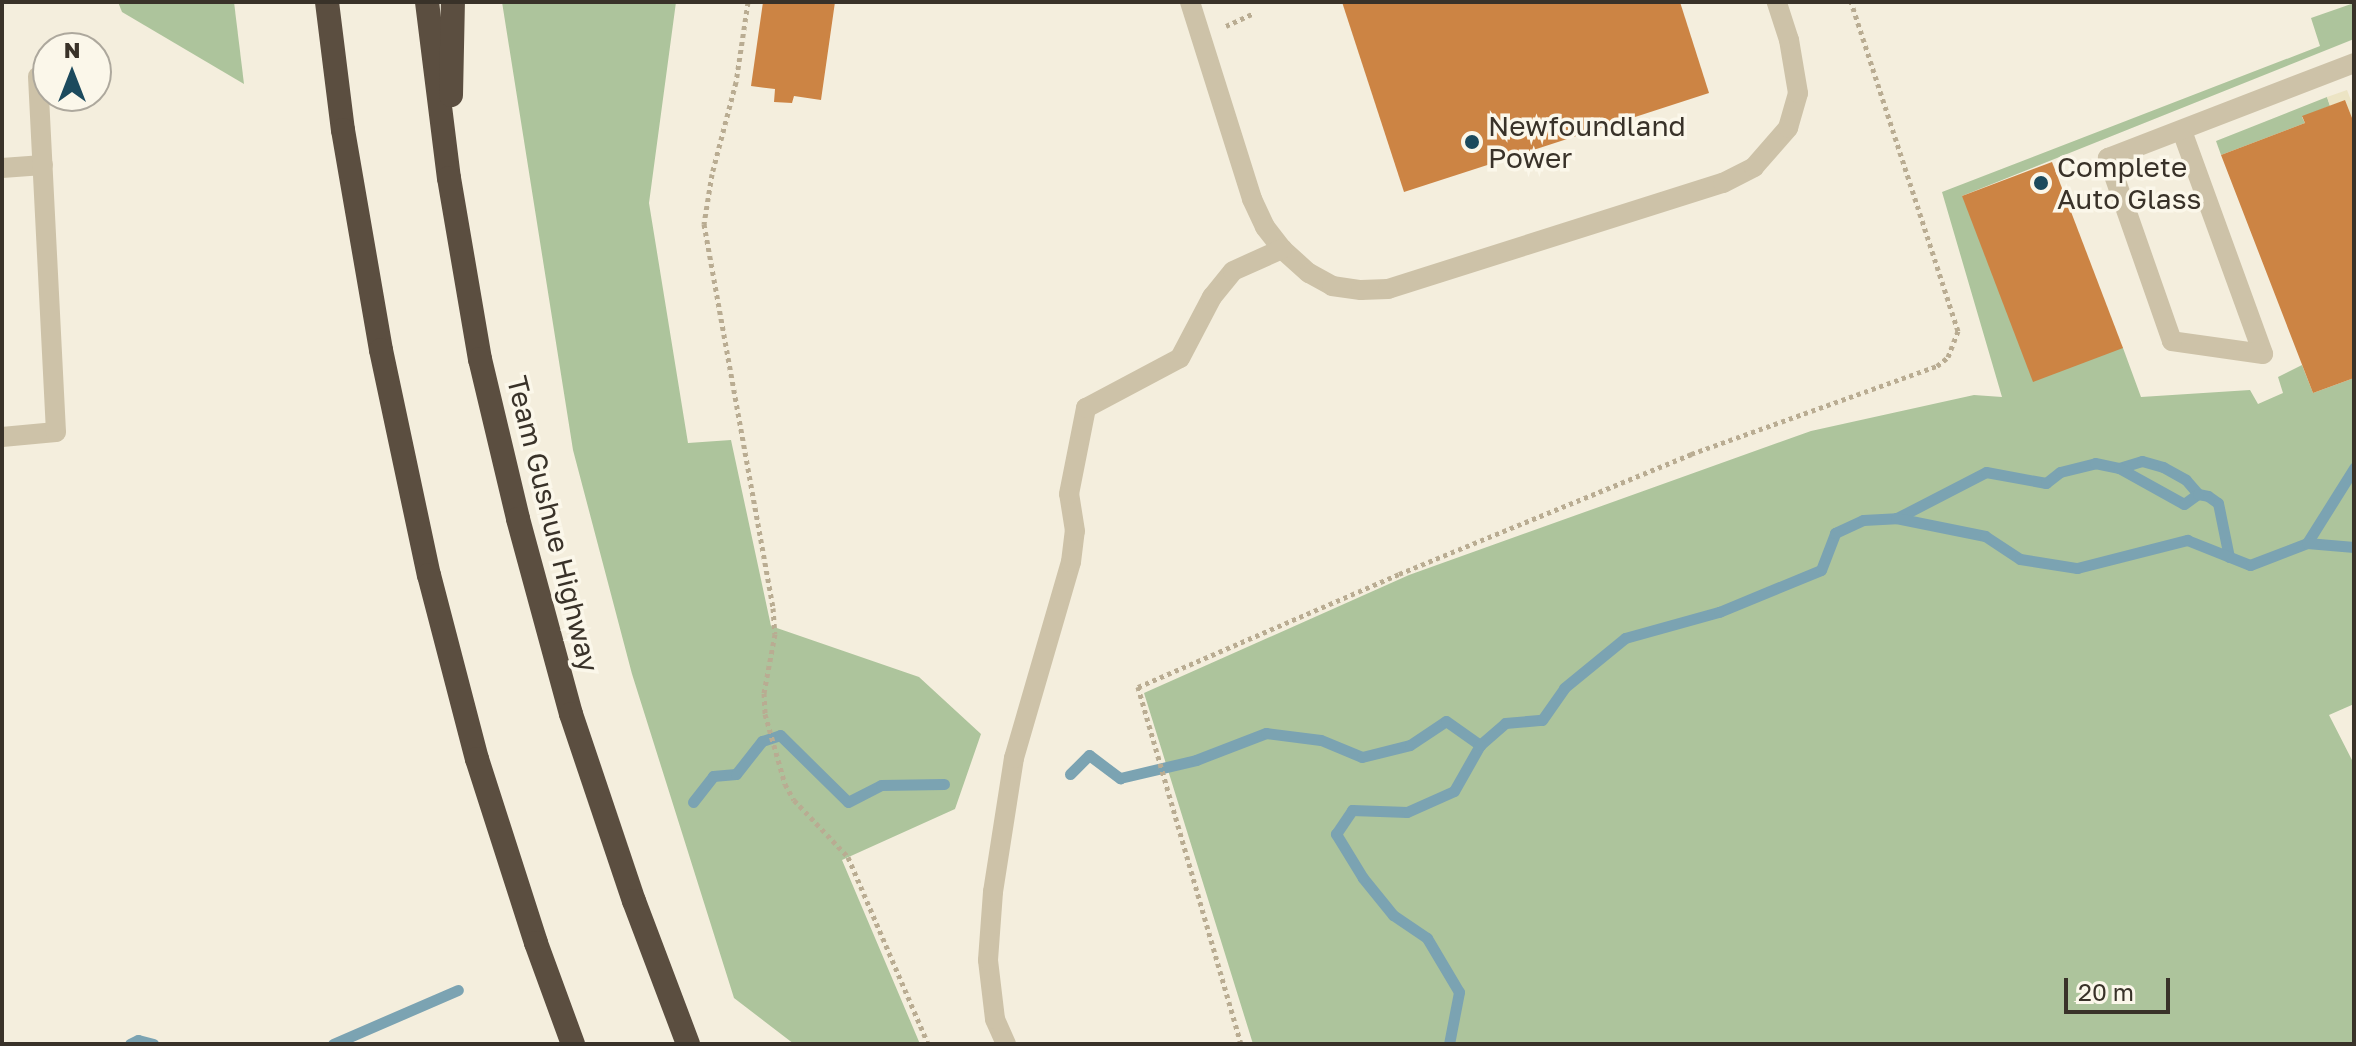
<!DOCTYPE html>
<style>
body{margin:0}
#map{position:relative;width:2356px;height:1046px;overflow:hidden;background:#f4eedd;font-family:"Golos Text",sans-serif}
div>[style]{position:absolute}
.green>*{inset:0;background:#adc49c}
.plaza>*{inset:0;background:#ece4c4}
.stream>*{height:11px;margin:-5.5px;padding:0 5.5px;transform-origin:5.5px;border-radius:5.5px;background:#7ba3b2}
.building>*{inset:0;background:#cc8444}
.path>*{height:5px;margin-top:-2.5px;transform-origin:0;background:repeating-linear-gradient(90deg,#b9ac92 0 4px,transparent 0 8px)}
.service>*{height:20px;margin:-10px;padding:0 10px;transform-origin:10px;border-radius:10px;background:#cdc2a8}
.motorway>*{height:24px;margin:-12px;padding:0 12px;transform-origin:12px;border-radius:12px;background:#5b4e40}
.dots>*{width:22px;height:22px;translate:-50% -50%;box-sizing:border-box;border:4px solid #fbf7ea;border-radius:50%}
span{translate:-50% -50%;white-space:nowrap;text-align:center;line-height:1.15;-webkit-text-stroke:7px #fbf7ea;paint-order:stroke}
.poi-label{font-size:28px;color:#393229}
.left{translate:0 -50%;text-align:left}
.street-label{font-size:28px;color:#393229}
.frame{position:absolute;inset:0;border:4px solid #393229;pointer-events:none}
.north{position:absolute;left:32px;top:32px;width:80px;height:80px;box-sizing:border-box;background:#fbf7ea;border:2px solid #ada89d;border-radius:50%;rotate:0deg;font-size:22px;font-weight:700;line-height:32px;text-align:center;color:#393229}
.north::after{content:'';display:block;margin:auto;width:28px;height:36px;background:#1c4a5d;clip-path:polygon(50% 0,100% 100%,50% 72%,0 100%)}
.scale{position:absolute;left:2064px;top:978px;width:106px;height:36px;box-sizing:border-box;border:4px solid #393229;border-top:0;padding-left:10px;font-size:24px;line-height:28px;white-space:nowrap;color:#393229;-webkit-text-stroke:6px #fbf7ea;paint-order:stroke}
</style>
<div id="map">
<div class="green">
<div style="clip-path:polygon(118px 2px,234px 2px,244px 84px,122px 12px)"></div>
<div style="clip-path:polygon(502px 2px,676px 2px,649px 203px,688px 443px,731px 440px,771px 626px,919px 677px,981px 734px,955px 809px,842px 860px,920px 1044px,794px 1044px,734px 998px,632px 674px,573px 450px)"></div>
<div style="clip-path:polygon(2354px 3px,2354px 39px,1962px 196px,2123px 348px,2141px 397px,2250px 390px,2258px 404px,2283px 393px,2278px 377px,2302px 365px,2313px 393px,2354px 378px,2354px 704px,2329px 715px,2354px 764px,2354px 1044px,1253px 1044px,1144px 693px,1409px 575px,1811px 431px,1974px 395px,2002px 397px,1942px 192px,2320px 46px,2311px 18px)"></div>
<div style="clip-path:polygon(2327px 97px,2330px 106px,2302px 117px,2305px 123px,2221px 155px,2216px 141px)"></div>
</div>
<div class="plaza">
<div style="clip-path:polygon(2347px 90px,2354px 108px,2354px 123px,2345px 100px,2330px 106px,2327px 97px)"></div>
</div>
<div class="stream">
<div style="left:2119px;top:468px;width:24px;rotate:-17deg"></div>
<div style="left:2142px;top:461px;width:22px;rotate:16deg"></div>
<div style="left:2163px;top:467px;width:26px;rotate:29deg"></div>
<div style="left:2186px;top:480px;width:18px;rotate:49deg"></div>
<div style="left:1897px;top:518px;width:100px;rotate:-27.3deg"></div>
<div style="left:1986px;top:472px;width:61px;rotate:10.4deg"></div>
<div style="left:2046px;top:483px;width:18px;rotate:-38deg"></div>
<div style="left:2060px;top:472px;width:36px;rotate:-14deg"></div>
<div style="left:2095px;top:463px;width:25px;rotate:12deg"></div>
<div style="left:2119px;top:468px;width:74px;rotate:29deg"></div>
<div style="left:2184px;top:504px;width:17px;rotate:-36deg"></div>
<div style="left:2198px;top:494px;width:10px;rotate:11deg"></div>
<div style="left:2208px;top:496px;width:12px;rotate:35deg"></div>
<div style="left:2218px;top:503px;width:55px;rotate:78.5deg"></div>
<div style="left:2307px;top:543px;width:89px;rotate:-57.9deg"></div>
<div style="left:1070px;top:774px;width:27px;rotate:-45deg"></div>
<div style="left:1089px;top:755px;width:39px;rotate:37deg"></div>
<div style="left:1120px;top:778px;width:78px;rotate:-13.3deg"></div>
<div style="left:1196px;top:760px;width:75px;rotate:-21.1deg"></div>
<div style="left:1266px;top:733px;width:55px;rotate:7.3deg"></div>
<div style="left:1321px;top:740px;width:44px;rotate:22.5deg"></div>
<div style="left:1362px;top:757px;width:49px;rotate:-14deg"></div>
<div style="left:1410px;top:745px;width:43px;rotate:-33.7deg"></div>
<div style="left:1446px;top:721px;width:42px;rotate:35.2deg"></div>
<div style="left:693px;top:802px;width:33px;rotate:-52deg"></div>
<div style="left:713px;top:776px;width:23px;rotate:-5deg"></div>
<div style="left:736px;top:774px;width:42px;rotate:-51.8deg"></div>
<div style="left:762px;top:741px;width:19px;rotate:-18deg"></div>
<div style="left:780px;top:735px;width:95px;rotate:44.6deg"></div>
<div style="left:848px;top:802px;width:37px;rotate:-27deg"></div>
<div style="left:881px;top:785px;width:63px;rotate:-0.9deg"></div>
<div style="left:130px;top:1044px;width:9px;rotate:-27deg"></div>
<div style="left:138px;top:1040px;width:16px;rotate:15deg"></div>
<div style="left:333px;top:1044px;width:136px;rotate:-23.4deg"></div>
<div style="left:1449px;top:1044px;width:53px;rotate:-79.1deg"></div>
<div style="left:1459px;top:992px;width:63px;rotate:-120.7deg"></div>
<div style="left:1427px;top:938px;width:41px;rotate:-145.9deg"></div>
<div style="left:1393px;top:915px;width:48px;rotate:-129deg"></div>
<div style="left:1363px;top:878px;width:52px;rotate:-121.5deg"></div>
<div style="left:1336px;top:834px;width:29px;rotate:-56deg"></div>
<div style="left:1352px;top:810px;width:55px;rotate:2.1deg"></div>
<div style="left:1407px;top:812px;width:51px;rotate:-24.1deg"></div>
<div style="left:1454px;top:791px;width:53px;rotate:-60.5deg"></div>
<div style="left:1480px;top:745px;width:33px;rotate:-41deg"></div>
<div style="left:1505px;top:723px;width:37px;rotate:-5deg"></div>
<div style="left:1542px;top:720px;width:39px;rotate:-55deg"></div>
<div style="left:1564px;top:688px;width:79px;rotate:-39.3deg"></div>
<div style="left:1625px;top:638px;width:98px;rotate:-15.5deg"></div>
<div style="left:1719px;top:612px;width:110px;rotate:-22.4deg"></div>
<div style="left:1821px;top:570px;width:40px;rotate:-69deg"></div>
<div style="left:1835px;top:533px;width:31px;rotate:-25deg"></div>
<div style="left:1863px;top:520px;width:33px;rotate:-3deg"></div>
<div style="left:1896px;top:518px;width:91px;rotate:11.4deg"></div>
<div style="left:1985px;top:536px;width:42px;rotate:33.3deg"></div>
<div style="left:2020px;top:559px;width:58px;rotate:9deg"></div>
<div style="left:2077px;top:568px;width:114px;rotate:-14.3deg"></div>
<div style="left:2187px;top:540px;width:68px;rotate:21.6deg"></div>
<div style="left:2250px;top:565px;width:61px;rotate:-21.1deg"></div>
<div style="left:2307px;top:543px;width:47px;rotate:4.9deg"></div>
</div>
<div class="building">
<div style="clip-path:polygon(763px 2px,835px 2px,821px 100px,794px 96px,792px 103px,774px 102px,775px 89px,751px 86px)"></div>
<div style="clip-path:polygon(1342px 2px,1680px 2px,1709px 93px,1404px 192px)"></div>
<div style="clip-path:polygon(2345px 100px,2354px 123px,2354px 378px,2313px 393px,2221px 155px,2305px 123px,2302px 116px)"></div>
<div style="clip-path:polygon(2052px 162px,2123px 348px,2033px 382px,1962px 196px)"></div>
</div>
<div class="path">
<div style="left:748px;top:2px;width:81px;rotate:98.5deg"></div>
<div style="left:736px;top:82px;width:95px;rotate:104.6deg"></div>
<div style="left:712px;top:174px;width:51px;rotate:99.1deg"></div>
<div style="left:704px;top:224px;width:390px;rotate:79.8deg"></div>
<div style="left:773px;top:608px;width:26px;rotate:86deg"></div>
<div style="left:775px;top:634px;width:60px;rotate:100.6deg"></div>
<div style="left:764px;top:693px;width:21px;rotate:87deg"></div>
<div style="left:765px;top:714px;width:73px;rotate:74.1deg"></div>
<div style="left:785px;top:784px;width:18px;rotate:61deg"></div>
<div style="left:794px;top:800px;width:79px;rotate:46.5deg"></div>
<div style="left:848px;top:857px;width:203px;rotate:66.8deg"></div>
<div style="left:1226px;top:26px;width:31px;rotate:-25deg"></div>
<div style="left:1241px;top:1044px;width:372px;rotate:-106.1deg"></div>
<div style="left:1138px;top:687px;width:284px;rotate:-23.4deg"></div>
<div style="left:1399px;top:574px;width:316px;rotate:-22.3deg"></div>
<div style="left:1691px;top:454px;width:261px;rotate:-19.7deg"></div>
<div style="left:1937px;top:366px;width:14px;rotate:-39deg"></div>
<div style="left:1948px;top:357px;width:28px;rotate:-69deg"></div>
<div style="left:1958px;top:331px;width:346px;rotate:-108deg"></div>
</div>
<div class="service">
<div style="left:1190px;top:2px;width:207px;rotate:72.5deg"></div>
<div style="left:1252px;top:199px;width:31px;rotate:65deg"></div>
<div style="left:1265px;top:227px;width:28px;rotate:52deg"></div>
<div style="left:1282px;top:249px;width:36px;rotate:42deg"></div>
<div style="left:1309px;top:273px;width:26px;rotate:29deg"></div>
<div style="left:1332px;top:286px;width:29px;rotate:8deg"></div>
<div style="left:1361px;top:290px;width:27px;rotate:-2deg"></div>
<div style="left:1388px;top:289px;width:351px;rotate:-17.6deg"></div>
<div style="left:1723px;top:183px;width:35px;rotate:-27deg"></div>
<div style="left:1754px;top:167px;width:52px;rotate:-48.9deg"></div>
<div style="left:1788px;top:128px;width:36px;rotate:-74deg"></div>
<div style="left:1798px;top:93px;width:54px;rotate:-99.6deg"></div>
<div style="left:1789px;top:40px;width:40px;rotate:-108deg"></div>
<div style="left:2182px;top:131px;width:237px;rotate:70deg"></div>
<div style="left:2263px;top:354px;width:92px;rotate:-171.9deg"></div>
<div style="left:2172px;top:341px;width:194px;rotate:-109.3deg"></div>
<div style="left:2108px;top:158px;width:264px;rotate:-21.1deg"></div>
<div style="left:2px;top:168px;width:41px;rotate:-4.2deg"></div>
<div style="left:2px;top:437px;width:54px;rotate:-5.3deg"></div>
<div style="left:56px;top:432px;width:356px;rotate:-92.9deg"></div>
<div style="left:1006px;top:1044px;width:27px;rotate:-114deg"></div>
<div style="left:995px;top:1019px;width:59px;rotate:-96.8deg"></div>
<div style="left:988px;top:960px;width:68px;rotate:-85.8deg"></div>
<div style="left:993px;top:892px;width:136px;rotate:-81.1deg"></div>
<div style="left:1014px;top:758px;width:204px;rotate:-73.8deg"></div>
<div style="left:1071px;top:562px;width:31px;rotate:-83deg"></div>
<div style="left:1075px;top:531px;width:37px;rotate:-99deg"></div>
<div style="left:1069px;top:494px;width:88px;rotate:-78.8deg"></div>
<div style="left:1086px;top:408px;width:106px;rotate:-28deg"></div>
<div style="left:1180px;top:358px;width:69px;rotate:-62.3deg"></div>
<div style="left:1212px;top:297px;width:33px;rotate:-51deg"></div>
<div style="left:1233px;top:271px;width:54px;rotate:-24.2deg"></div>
</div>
<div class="motorway">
<div style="left:327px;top:2px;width:129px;rotate:82.9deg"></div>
<div style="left:343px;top:130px;width:223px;rotate:80.2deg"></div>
<div style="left:381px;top:350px;width:230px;rotate:78deg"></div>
<div style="left:429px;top:575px;width:190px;rotate:75.4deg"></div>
<div style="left:477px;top:759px;width:193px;rotate:72.2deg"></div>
<div style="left:536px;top:943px;width:108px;rotate:69.9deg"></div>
<div style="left:427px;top:2px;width:177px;rotate:82.9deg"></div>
<div style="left:449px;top:178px;width:184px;rotate:80.3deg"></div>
<div style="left:480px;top:359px;width:164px;rotate:76.6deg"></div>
<div style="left:518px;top:519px;width:202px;rotate:74.8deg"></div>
<div style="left:571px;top:714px;width:197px;rotate:71.4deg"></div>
<div style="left:634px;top:901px;width:153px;rotate:69.3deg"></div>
<div style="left:451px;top:95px;width:93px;rotate:-88.8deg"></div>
</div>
<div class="dots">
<div style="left:1472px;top:142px;background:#1c4a5d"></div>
<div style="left:2041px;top:183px;background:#1c4a5d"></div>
</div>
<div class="poi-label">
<span class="left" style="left:1488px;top:142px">Newfoundland<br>Power</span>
<span class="left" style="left:2057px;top:183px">Complete<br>Auto Glass</span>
</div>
<div class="street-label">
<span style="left:553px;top:524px;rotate:76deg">Team Gushue Highway</span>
</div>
<div class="frame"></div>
<div class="north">N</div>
<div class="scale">20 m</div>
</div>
